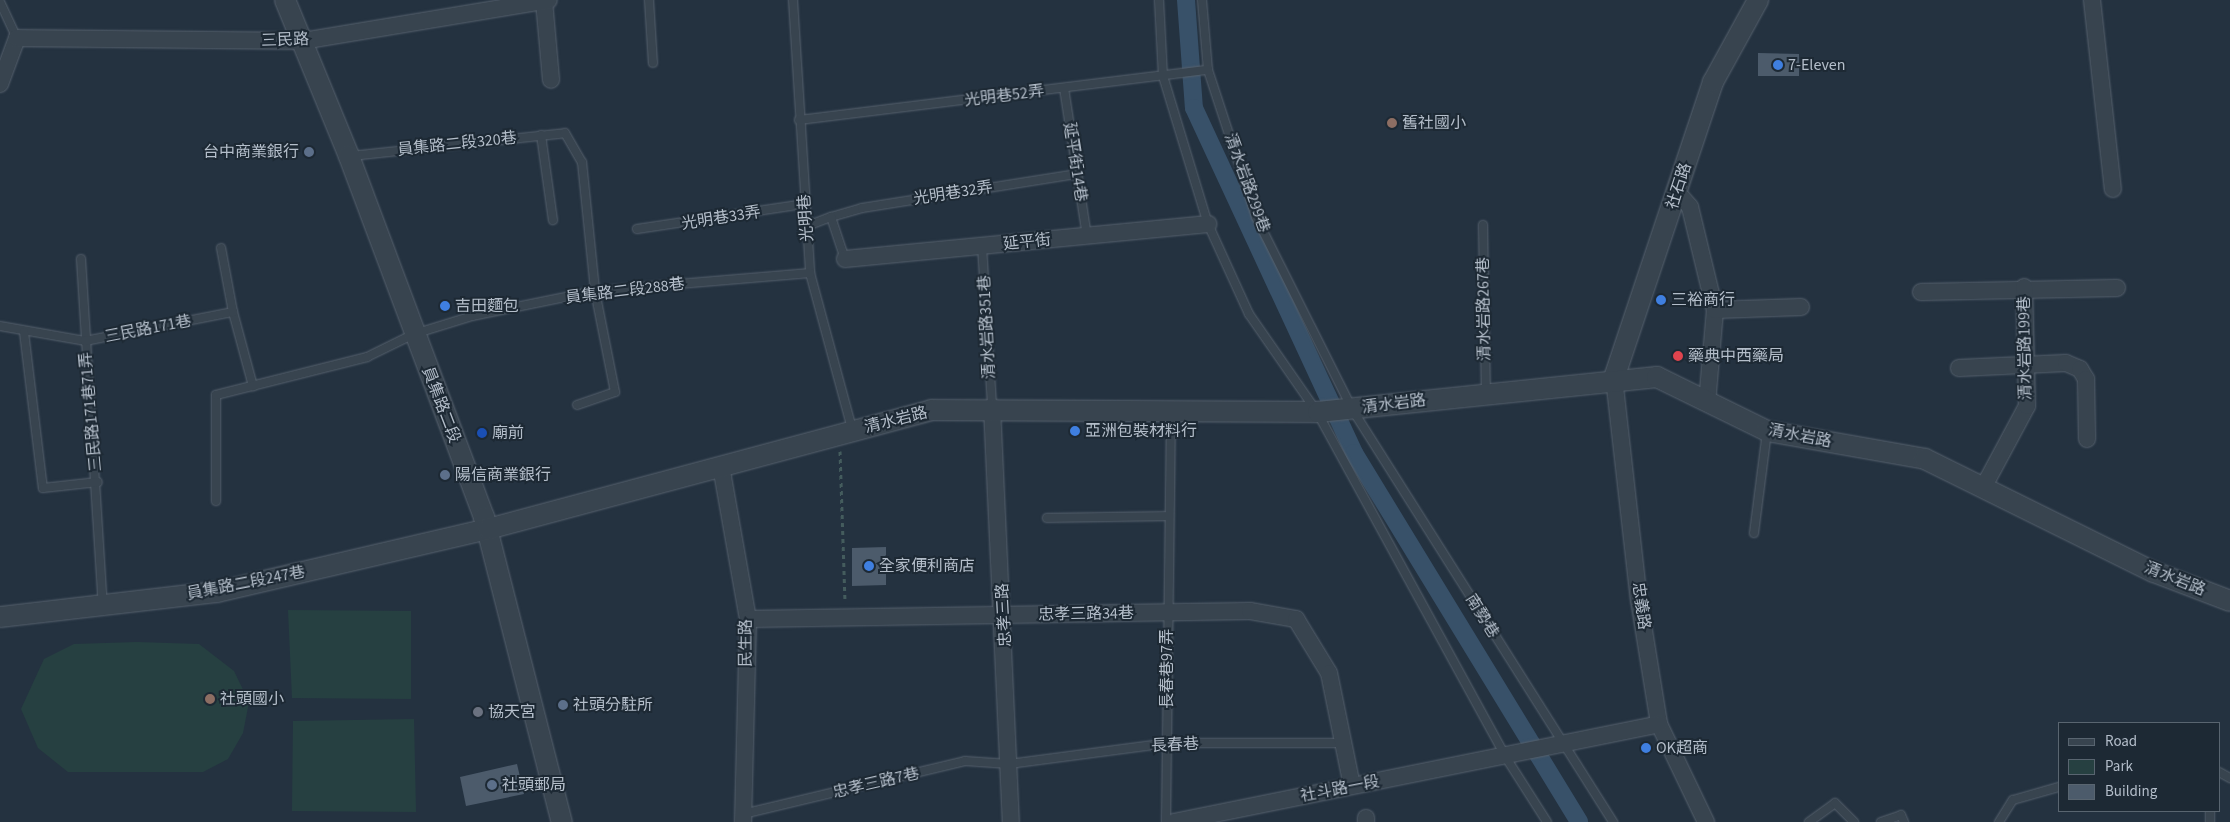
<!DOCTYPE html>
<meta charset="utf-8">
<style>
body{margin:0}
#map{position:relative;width:2230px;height:822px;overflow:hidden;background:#243240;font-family:"Source Sans 3","Noto Sans TC",sans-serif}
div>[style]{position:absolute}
.green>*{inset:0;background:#264041}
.canal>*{height:18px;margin:-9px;padding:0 9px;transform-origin:9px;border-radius:9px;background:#385169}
.building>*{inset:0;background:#4c5b6b}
.path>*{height:3px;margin-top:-1.5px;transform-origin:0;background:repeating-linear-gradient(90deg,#445c5d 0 4px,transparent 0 8px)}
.roads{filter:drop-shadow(0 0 1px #56616d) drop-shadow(0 0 1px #56616d)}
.service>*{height:8px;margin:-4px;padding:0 4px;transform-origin:4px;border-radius:4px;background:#38444f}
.minor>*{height:16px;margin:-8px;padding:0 8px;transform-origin:8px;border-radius:8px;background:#38444f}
.tertiary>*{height:20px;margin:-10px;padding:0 10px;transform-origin:10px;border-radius:10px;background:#38444f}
.dots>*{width:14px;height:14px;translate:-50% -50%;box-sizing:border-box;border:2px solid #1d2934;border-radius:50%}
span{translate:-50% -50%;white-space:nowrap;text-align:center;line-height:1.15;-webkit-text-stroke:4px #1d2934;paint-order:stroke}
.street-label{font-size:16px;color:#b4beca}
.poi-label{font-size:16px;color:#b4beca}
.left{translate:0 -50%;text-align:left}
.right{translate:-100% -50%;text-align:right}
.legend{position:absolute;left:2058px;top:722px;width:162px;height:90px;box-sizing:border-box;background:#1d2934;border:1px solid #596570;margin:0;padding:6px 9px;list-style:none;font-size:15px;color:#b4beca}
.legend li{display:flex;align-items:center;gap:10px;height:25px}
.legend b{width:25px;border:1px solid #596570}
</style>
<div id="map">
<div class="green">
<div style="clip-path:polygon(288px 610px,411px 611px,411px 699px,292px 698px)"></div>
<div style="clip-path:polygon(137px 642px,199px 644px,234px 671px,249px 702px,243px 733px,228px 759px,203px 772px,68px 772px,38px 748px,21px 709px,44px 659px,74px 644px)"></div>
<div style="clip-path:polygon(414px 719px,416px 812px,292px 811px,293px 721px)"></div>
</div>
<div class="canal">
<div style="left:1186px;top:0;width:108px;rotate:85.8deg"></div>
<div style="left:1194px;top:108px;width:380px;rotate:65.1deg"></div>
<div style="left:1354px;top:453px;width:432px;rotate:58.6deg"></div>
</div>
<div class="building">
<div style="clip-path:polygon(1758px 53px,1799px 54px,1799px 76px,1758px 76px)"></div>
<div style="clip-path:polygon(886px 547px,886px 585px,852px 586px,852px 548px)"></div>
<div style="clip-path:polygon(517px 764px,524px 794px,466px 806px,460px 777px)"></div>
</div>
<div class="path">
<div style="left:840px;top:451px;width:151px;rotate:88.1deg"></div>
</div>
<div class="roads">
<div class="service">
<div style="left:649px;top:0;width:63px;rotate:86.4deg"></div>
<div style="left:793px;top:0;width:274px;rotate:86.4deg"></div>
<div style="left:810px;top:273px;width:162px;rotate:74.9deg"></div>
<div style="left:1159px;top:0;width:76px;rotate:87deg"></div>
<div style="left:1163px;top:76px;width:155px;rotate:73.1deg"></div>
<div style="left:1208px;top:224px;width:99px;rotate:65.5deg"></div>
<div style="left:1249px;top:314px;width:119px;rotate:55.2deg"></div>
<div style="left:1317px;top:412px;width:392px;rotate:61.3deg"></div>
<div style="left:1505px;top:756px;width:78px;rotate:57.5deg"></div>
<div style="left:1202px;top:0;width:70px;rotate:85.1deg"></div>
<div style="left:1208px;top:70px;width:155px;rotate:71.9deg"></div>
<div style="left:1256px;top:217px;width:215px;rotate:63.4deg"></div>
<div style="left:1352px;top:409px;width:489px;rotate:57.7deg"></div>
<div style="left:0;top:2px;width:40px;rotate:65deg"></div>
<div style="left:1064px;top:88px;width:150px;rotate:81.2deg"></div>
<div style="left:799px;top:120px;width:412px;rotate:-7deg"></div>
<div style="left:541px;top:135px;width:86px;rotate:82deg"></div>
<div style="left:351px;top:156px;width:215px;rotate:-6.1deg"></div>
<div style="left:565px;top:133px;width:34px;rotate:60deg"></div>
<div style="left:582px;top:162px;width:130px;rotate:84.2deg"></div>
<div style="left:595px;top:291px;width:103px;rotate:78.8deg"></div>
<div style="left:615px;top:392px;width:40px;rotate:161.1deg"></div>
<div style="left:831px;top:217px;width:32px;rotate:-16deg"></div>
<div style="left:862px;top:208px;width:218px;rotate:-9deg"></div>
<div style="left:1483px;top:225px;width:168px;rotate:89deg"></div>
<div style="left:807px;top:226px;width:26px;rotate:-21deg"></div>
<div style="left:831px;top:217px;width:44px;rotate:71.6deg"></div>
<div style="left:637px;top:229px;width:170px;rotate:-8.5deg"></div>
<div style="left:982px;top:246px;width:161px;rotate:86.4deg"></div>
<div style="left:81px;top:259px;width:346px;rotate:86.4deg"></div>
<div style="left:233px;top:312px;width:77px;rotate:74.9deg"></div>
<div style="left:0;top:326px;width:86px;rotate:10deg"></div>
<div style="left:85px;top:341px;width:151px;rotate:-11.1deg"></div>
<div style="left:233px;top:312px;width:65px;rotate:-100.6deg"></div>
<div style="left:24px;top:332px;width:157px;rotate:83.1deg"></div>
<div style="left:43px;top:488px;width:55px;rotate:-6.2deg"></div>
<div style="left:216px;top:501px;width:106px;rotate:-90deg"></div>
<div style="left:216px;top:395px;width:156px;rotate:-14.1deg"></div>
<div style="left:367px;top:357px;width:52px;rotate:-26.1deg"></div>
<div style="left:414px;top:334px;width:61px;rotate:-17.2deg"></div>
<div style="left:472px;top:316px;width:126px;rotate:-11.5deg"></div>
<div style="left:595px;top:291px;width:216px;rotate:-4.8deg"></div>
<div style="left:1047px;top:518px;width:122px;rotate:-0.9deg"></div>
<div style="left:1754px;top:533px;width:103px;rotate:-82.7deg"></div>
<div style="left:2219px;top:772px;width:13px;rotate:29deg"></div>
<div style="left:2210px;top:811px;width:11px;rotate:90deg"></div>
<div style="left:743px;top:814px;width:228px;rotate:-13.4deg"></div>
<div style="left:965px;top:761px;width:44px;rotate:3.9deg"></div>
<div style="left:1009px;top:764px;width:161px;rotate:-7.5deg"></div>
<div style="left:1169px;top:743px;width:174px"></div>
<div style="left:1166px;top:822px;width:410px;rotate:-89.3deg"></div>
<div style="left:1809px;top:822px;width:32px;rotate:-36deg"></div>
<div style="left:1835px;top:803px;width:27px;rotate:45deg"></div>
<div style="left:1881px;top:822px;width:21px;rotate:-19deg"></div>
<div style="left:1901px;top:815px;width:8px;rotate:67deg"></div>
<div style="left:1999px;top:822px;width:26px;rotate:-58deg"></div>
<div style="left:2013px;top:800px;width:48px;rotate:-15.8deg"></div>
</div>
<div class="minor">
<div style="left:2092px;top:0;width:190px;rotate:83.7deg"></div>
<div style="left:544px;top:1px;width:79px;rotate:84.9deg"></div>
<div style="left:0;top:84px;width:49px;rotate:-69.7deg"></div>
<div style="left:17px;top:38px;width:285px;rotate:0.6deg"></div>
<div style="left:302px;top:41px;width:250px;rotate:-9.4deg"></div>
<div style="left:1677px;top:192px;width:20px;rotate:49deg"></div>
<div style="left:1690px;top:207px;width:106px;rotate:76.4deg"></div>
<div style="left:1715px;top:310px;width:93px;rotate:94.9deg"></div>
<div style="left:845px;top:259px;width:365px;rotate:-5.5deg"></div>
<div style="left:1921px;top:292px;width:196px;rotate:-1.2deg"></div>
<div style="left:1715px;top:310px;width:86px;rotate:-2deg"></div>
<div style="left:1959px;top:368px;width:107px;rotate:-2.7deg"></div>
<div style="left:2066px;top:363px;width:15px;rotate:23deg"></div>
<div style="left:2080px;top:369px;width:12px;rotate:59deg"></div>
<div style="left:2086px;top:379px;width:60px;rotate:89deg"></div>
<div style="left:1614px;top:378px;width:223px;rotate:83.6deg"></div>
<div style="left:1639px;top:600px;width:126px;rotate:80.8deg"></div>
<div style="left:1659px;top:724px;width:109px;rotate:64.4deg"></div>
<div style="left:992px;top:407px;width:415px;rotate:87.4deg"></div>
<div style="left:721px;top:466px;width:155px;rotate:80deg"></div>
<div style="left:748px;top:619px;width:203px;rotate:91.4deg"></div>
<div style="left:1983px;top:488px;width:93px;rotate:-61.8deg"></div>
<div style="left:2027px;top:406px;width:119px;rotate:-91.4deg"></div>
<div style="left:748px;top:619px;width:502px;rotate:-0.91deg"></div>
<div style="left:1250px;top:611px;width:47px;rotate:9.9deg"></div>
<div style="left:1296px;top:619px;width:63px;rotate:58.6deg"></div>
<div style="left:1329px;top:673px;width:115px;rotate:78.5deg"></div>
<div style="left:1366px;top:818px;width:4px;rotate:90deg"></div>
<div style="left:1174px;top:822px;width:495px;rotate:-11.4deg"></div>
</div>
<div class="tertiary">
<div style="left:285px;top:0;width:169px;rotate:67.7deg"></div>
<div style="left:349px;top:156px;width:385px;rotate:69.5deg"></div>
<div style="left:484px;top:517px;width:315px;rotate:75.7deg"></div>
<div style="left:1614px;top:378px;width:312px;rotate:-71.5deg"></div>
<div style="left:1713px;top:82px;width:94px;rotate:-61.2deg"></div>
<div style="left:0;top:617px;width:218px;rotate:-6.6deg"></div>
<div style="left:217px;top:592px;width:278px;rotate:-13.1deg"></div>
<div style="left:488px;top:529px;width:459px;rotate:-15deg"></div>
<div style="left:931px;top:410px;width:387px;rotate:0.3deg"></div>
<div style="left:1318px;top:412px;width:341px;rotate:-5.9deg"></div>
<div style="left:1657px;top:377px;width:123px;rotate:26.1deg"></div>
<div style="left:1767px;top:431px;width:160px;rotate:10deg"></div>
<div style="left:1925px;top:459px;width:255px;rotate:26.3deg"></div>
<div style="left:2154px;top:572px;width:81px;rotate:20.9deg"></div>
</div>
</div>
<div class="dots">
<div style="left:1778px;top:65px;background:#3f7fe0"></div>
<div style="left:1392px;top:123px;background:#8d6e63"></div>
<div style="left:309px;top:152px;background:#5c6f8a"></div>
<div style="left:1661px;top:300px;background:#3f7fe0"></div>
<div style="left:445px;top:306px;background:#3f7fe0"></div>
<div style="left:1678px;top:356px;background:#e0444e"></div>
<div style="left:1075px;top:431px;background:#3f7fe0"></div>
<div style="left:482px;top:433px;background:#1a4fb4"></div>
<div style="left:445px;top:475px;background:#5c6f8a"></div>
<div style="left:869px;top:566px;background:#3f7fe0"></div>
<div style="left:210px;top:699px;background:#8d6e63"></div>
<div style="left:563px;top:705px;background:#5c6f8a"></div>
<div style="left:478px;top:712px;background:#6b7280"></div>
<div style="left:1646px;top:748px;background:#3f7fe0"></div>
<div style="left:492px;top:785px;background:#5c6f8a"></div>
</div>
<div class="street-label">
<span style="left:285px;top:40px;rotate:-2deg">三民路</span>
<span style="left:1004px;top:96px;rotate:-7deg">光明巷52弄</span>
<span style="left:457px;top:144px;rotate:-6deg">員集路二段320巷</span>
<span style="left:1075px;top:162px;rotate:81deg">延平街14巷</span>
<span style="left:1247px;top:183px;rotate:70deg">清水岩路299巷</span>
<span style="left:1679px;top:186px;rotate:-72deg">社石路</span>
<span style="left:953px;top:193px;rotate:-9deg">光明巷32弄</span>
<span style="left:721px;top:218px;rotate:-9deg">光明巷33弄</span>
<span style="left:806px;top:218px;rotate:-94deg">光明巷</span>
<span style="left:1027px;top:242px;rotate:-6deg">延平街</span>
<span style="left:625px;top:291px;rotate:-7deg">員集路二段288巷</span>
<span style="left:1484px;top:309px;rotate:-91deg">清水岩路267巷</span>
<span style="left:987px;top:327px;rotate:-93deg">清水岩路351巷</span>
<span style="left:148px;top:329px;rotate:-11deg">三民路171巷</span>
<span style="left:2025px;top:348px;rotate:-91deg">清水岩路199巷</span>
<span style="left:1394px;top:404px;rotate:-7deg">清水岩路</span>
<span style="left:441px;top:405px;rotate:69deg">員集路二段</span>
<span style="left:91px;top:412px;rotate:-95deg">三民路171巷71弄</span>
<span style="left:896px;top:420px;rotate:-14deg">清水岩路</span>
<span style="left:1800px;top:436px;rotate:11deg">清水岩路</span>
<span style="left:2175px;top:579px;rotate:22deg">清水岩路</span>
<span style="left:246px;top:583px;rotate:-11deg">員集路二段247巷</span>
<span style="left:1641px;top:606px;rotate:82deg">忠義路</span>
<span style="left:1086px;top:614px;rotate:-1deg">忠孝三路34巷</span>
<span style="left:1004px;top:615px;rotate:-93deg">忠孝三路</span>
<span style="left:1482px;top:616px;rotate:58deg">南勢巷</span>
<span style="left:746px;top:643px;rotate:-90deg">民生路</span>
<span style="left:1167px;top:669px;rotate:-90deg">長春巷97弄</span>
<span style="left:1175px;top:745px;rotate:-3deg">長春巷</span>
<span style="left:876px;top:783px;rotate:-13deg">忠孝三路7巷</span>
<span style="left:1340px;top:789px;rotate:-11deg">社斗路一段</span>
</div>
<div class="poi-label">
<span class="left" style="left:1788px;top:65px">7-Eleven</span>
<span class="left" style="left:1402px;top:123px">舊社國小</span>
<span class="right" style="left:299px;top:152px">台中商業銀行</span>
<span class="left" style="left:1671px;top:300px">三裕商行</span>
<span class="left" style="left:455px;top:306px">吉田麵包</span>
<span class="left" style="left:1688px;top:356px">藥典中西藥局</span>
<span class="left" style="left:1085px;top:431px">亞洲包裝材料行</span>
<span class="left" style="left:492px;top:433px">廟前</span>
<span class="left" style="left:455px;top:475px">陽信商業銀行</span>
<span class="left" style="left:879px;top:566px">全家便利商店</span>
<span class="left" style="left:220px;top:699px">社頭國小</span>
<span class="left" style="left:573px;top:705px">社頭分駐所</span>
<span class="left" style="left:488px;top:712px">協天宮</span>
<span class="left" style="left:1656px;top:748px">OK超商</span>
<span class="left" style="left:502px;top:785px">社頭郵局</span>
</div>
<ul class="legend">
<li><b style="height:6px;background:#38444f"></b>Road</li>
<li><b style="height:14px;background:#264041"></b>Park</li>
<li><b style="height:14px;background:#4c5b6b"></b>Building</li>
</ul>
</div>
